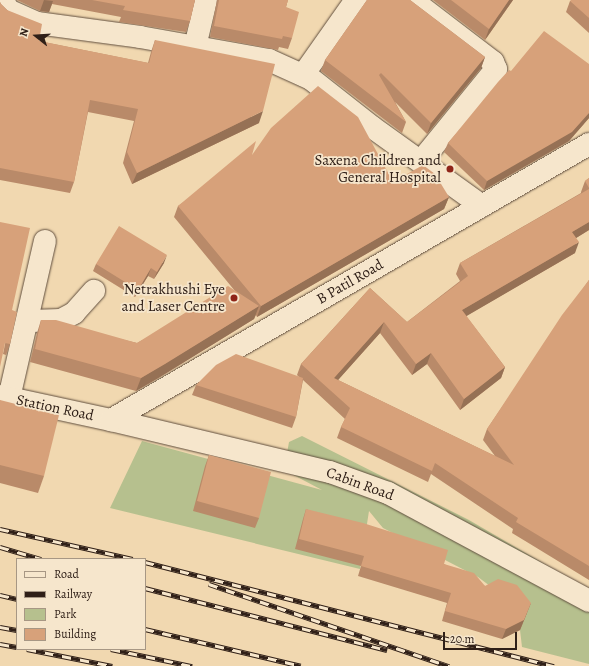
<!DOCTYPE html>
<style>
body{margin:0}
#map{position:relative;width:589px;height:666px;overflow:hidden;background:#f1d8b0;font-family:Alegreya,serif}
div>[style]{position:absolute}
.green>*{inset:0;background:#b6c08e}
.roads{filter:drop-shadow(0 0 1px #604e3e) drop-shadow(0 0 1px #604e3e)}
.minor>*{height:22px;margin:-11px;padding:0 11px;transform-origin:11px;border-radius:11px;background:#f6e6cc}
.secondary>*{height:22px;margin:-11px;padding:0 11px;transform-origin:11px;border-radius:11px;background:#f6e6cc}
.rail>*{height:4.5px;margin-top:-2.25px;transform-origin:0;background:repeating-linear-gradient(90deg,#f6e6cc 0 9px,#302018 0 18px);box-sizing:border-box;border-block:1px solid #302018}
.wall>*{inset:0;background:#b98a69}
.shaded-wall>*{inset:0;background:#967155}
.building>*{inset:0;background:#d7a17a}
.dots>*{width:11px;height:11px;translate:-50% -50%;box-sizing:border-box;border:2px solid #f6e6cc;border-radius:50%}
span{translate:-50% -50%;white-space:nowrap;text-align:center;line-height:1.15;-webkit-text-stroke:3.5px #f6e6cc;paint-order:stroke}
.poi-label{font-size:15px;color:#302018}
.right{translate:-100% -50%;text-align:right}
.street-label{font-size:15px;color:#302018}
.legend{position:absolute;left:16px;top:558px;width:130px;height:92px;box-sizing:border-box;background:#f6e6cc;border:1px solid #a79784;margin:0;padding:5px 7px;list-style:none;font-size:12px;color:#302018}
.legend li{display:flex;align-items:center;gap:8px;height:20px}
.legend b{width:20px;border:1px solid #a79784}
.north{position:absolute;left:16px;top:16px;width:40px;height:40px;-webkit-text-stroke:3px #f6e6cc;paint-order:stroke;rotate:287deg;font-size:11px;font-weight:700;line-height:16px;text-align:center;color:#302018}
.north::after{content:'';display:block;margin:auto;width:14px;height:18px;background:#302018;clip-path:polygon(50% 0,100% 100%,50% 72%,0 100%)}
.scale{position:absolute;left:443px;top:632px;width:74px;height:18px;box-sizing:border-box;border:2px solid #302018;border-top:0;padding-left:5px;font-size:12px;line-height:14px;white-space:nowrap;color:#302018;-webkit-text-stroke:3px #f6e6cc;paint-order:stroke}
</style>
<div id="map">
<div class="green">
<div style="clip-path:polygon(302px 436px,469px 520px,589px 590px,589px 664px,522px 647px,520px 630px,494px 589px,478px 577px,383px 528px,369px 511px,360px 569px,110px 508px,142px 441px,322px 490px,284px 470px,289px 442px)"></div>
</div>
<div class="roads">
<div class="minor">
<div style="left:3px;top:0;width:11px;rotate:63deg"></div>
<div style="left:8px;top:10px;width:32px;rotate:24deg"></div>
<div style="left:37px;top:23px;width:104px;rotate:7.7deg"></div>
<div style="left:140px;top:37px;width:131px;rotate:10.1deg"></div>
<div style="left:269px;top:60px;width:46px;rotate:24.3deg"></div>
<div style="left:311px;top:79px;width:78px;rotate:38.2deg"></div>
<div style="left:372px;top:127px;width:135px;rotate:35.7deg"></div>
<div style="left:412px;top:0;width:102px;rotate:37.4deg"></div>
<div style="left:493px;top:62px;width:8px;rotate:67deg"></div>
<div style="left:496px;top:69px;width:117px;rotate:129.1deg"></div>
<div style="left:195px;top:47px;width:48px;rotate:-76.8deg"></div>
<div style="left:303px;top:75px;width:92px;rotate:-54.8deg"></div>
<div style="left:30px;top:321px;width:31px;rotate:-2deg"></div>
<div style="left:61px;top:320px;width:15px;rotate:-28deg"></div>
<div style="left:74px;top:313px;width:30px;rotate:-48deg"></div>
<div style="left:9px;top:398px;width:161px;rotate:-77.1deg"></div>
<div style="left:111px;top:420px;width:225px;rotate:13.4deg"></div>
<div style="left:330px;top:472px;width:62px;rotate:19.9deg"></div>
<div style="left:388px;top:493px;width:228px;rotate:28.2deg"></div>
</div>
<div class="secondary">
<div style="left:0;top:396px;width:114px;rotate:12.2deg"></div>
<div style="left:111px;top:420px;width:552px;rotate:-30deg"></div>
</div>
</div>
<div class="rail">
<div style="left:0;top:529px;width:136px;rotate:12.7deg"></div>
<div style="left:0;top:547px;width:43px;rotate:16.3deg"></div>
<div style="left:145px;top:562px;width:422px;rotate:14.3deg"></div>
<div style="left:209px;top:584px;width:254px;rotate:18.9deg"></div>
<div style="left:145px;top:588px;width:250px;rotate:14.4deg"></div>
<div style="left:0;top:595px;width:17px;rotate:13deg"></div>
<div style="left:0;top:627px;width:17px;rotate:10deg"></div>
<div style="left:145px;top:629px;width:160px;rotate:13.3deg"></div>
<div style="left:0;top:644px;width:17px;rotate:10deg"></div>
<div style="left:27px;top:649px;width:87px;rotate:11.3deg"></div>
<div style="left:111px;top:649px;width:83px;rotate:11.9deg"></div>
</div>
<div class="wall">
<div style="clip-path:polygon(17px 0,195px 0,190px 21px,186px 32px,119px 22px,121px 17px,52px 4px,49px 12px,40px 11px)"></div>
<div style="clip-path:polygon(217px 0,288px 0,286px 7px,292px 38px,288px 49px,279px 47px,278px 50px,210px 37px)"></div>
<div style="clip-path:polygon(367px 0,410px 0,485px 57px,481px 68px,427px 134px,395px 102px,406px 122px,402px 133px,321px 71px,325px 60px)"></div>
<div style="clip-path:polygon(433px 0,513px 0,485px 40px)"></div>
<div style="clip-path:polygon(589px 0,589px 33px,566px 12px,570px 1px)"></div>
<div style="clip-path:polygon(0 2px,1px 4px,39px 41px,148px 63px,151px 52px,155px 40px,259px 123px,132px 184px,123px 163px,134px 121px,88px 112px,74px 182px,70px 193px,0 180px)"></div>
<div style="clip-path:polygon(589px 64px,589px 118px,569px 141px,484px 190px,444px 152px,448px 143px,511px 71px)"></div>
<div style="clip-path:polygon(252px 155px,393px 182px,449px 197px,444px 209px,257px 317px,256px 315px,254px 319px,160px 377px,136px 391px,30px 362px,37px 333px,41px 320px,137px 343px,235px 291px,174px 217px,178px 206px)"></div>
<div style="clip-path:polygon(589px 178px,589px 230px,576px 238px,575px 253px,466px 316px,505px 367px,501px 378px,460px 410px,427px 364px,412px 375px,380px 333px,338px 380px,495px 456px,483px 440px,487px 429px,589px 280px,589px 580px,512px 533px,513px 529px,431px 474px,428px 482px,337px 438px,341px 427px,345px 419px,303px 380px,296px 417px,292px 428px,192px 395px,196px 385px,299px 377px,297px 375px,301px 364px,370px 288px,407px 322px,460px 281px,456px 274px,460px 263px,581px 193px,581px 192px,585px 181px)"></div>
<div style="clip-path:polygon(164px 263px,154px 279px,148px 276px,135px 297px,93px 271px,96px 264px)"></div>
<div style="clip-path:polygon(12px 310px,10px 344px,6px 355px,3px 354px)"></div>
<div style="clip-path:polygon(0 400px,44px 476px,38px 493px,0 483px)"></div>
<div style="clip-path:polygon(209px 455px,259px 518px,255px 528px,193px 511px,205px 466px)"></div>
<div style="clip-path:polygon(306px 509px,444px 564px,485px 586px,527px 613px,520px 630px,502px 639px,442px 621px,447px 603px,358px 576px,361px 566px,295px 549px,303px 519px)"></div>
</div>
<div class="shaded-wall">
<div style="clip-path:polygon(44px 0,53px 1px,49px 12px,40px 11px)"></div>
<div style="clip-path:polygon(509px 0,513px 0,485px 40px,489px 29px)"></div>
<div style="clip-path:polygon(485px 57px,481px 68px,427px 134px,431px 123px)"></div>
<div style="clip-path:polygon(263px 111px,259px 123px,132px 184px,137px 173px)"></div>
<div style="clip-path:polygon(589px 113px,589px 118px,569px 141px,484px 190px,487px 181px)"></div>
<div style="clip-path:polygon(449px 197px,444px 209px,257px 317px,261px 306px)"></div>
<div style="clip-path:polygon(589px 222px,589px 230px,568px 243px,572px 232px)"></div>
<div style="clip-path:polygon(579px 242px,575px 253px,458px 321px,462px 310px)"></div>
<div style="clip-path:polygon(167px 255px,164px 263px,154px 279px,157px 272px)"></div>
<div style="clip-path:polygon(151px 268px,148px 276px,135px 297px,138px 290px)"></div>
<div style="clip-path:polygon(259px 306px,254px 319px,160px 377px,136px 391px,141px 378px)"></div>
<div style="clip-path:polygon(384px 322px,380px 333px,330px 389px,334px 378px)"></div>
<div style="clip-path:polygon(431px 353px,427px 364px,412px 375px,416px 364px)"></div>
<div style="clip-path:polygon(505px 367px,501px 378px,460px 410px,464px 399px)"></div>
<div style="clip-path:polygon(531px 603px,520px 630px,502px 639px,506px 629px)"></div>
</div>
<div class="building">
<div style="clip-path:polygon(92px 0,195px 0,190px 21px,123px 10px,125px 6px)"></div>
<div style="clip-path:polygon(219px 0,288px 0,286px 7px,299px 12px,292px 38px,283px 36px,282px 39px,214px 26px)"></div>
<div style="clip-path:polygon(367px 0,410px 0,485px 57px,431px 123px,381px 73px,379px 75px,406px 122px,325px 60px)"></div>
<div style="clip-path:polygon(451px 0,509px 0,489px 29px)"></div>
<div style="clip-path:polygon(571px 0,589px 0,589px 18px,570px 1px)"></div>
<div style="clip-path:polygon(0 2px,1px 4px,7px 10px,42px 24px,39px 41px,149px 63px,155px 40px,275px 64px,263px 111px,137px 173px,127px 152px,138px 109px,90px 100px,74px 182px,0 168px)"></div>
<div style="clip-path:polygon(544px 31px,589px 64px,589px 113px,572px 132px,487px 181px,448px 143px,498px 82px,509px 70px,511px 71px)"></div>
<div style="clip-path:polygon(318px 86px,358px 117px,393px 182px,423px 165px,435px 174px,449px 197px,261px 306px,178px 206px,256px 141px,252px 155px,271px 128px)"></div>
<div style="clip-path:polygon(589px 178px,589px 188px,585px 181px)"></div>
<div style="clip-path:polygon(589px 189px,589px 222px,572px 232px,579px 242px,462px 310px,505px 367px,464px 399px,431px 353px,416px 364px,384px 322px,334px 378px,514px 465px,487px 429px,562px 315px,589px 280px,589px 566px,516px 522px,518px 518px,435px 463px,432px 471px,341px 427px,350px 408px,301px 364px,370px 288px,407px 322px,468px 276px,460px 263px)"></div>
<div style="clip-path:polygon(0 222px,30px 228px,12px 310px,17px 312px,10px 344px,5px 343px,0 367px)"></div>
<div style="clip-path:polygon(119px 226px,167px 255px,157px 272px,151px 268px,138px 290px,96px 264px)"></div>
<div style="clip-path:polygon(228px 286px,259px 306px,165px 364px,141px 378px,35px 349px,41px 320px,56px 320px,137px 343px)"></div>
<div style="clip-path:polygon(236px 354px,303px 378px,296px 417px,196px 385px,216px 365px)"></div>
<div style="clip-path:polygon(0 400px,59px 415px,44px 476px,0 465px)"></div>
<div style="clip-path:polygon(209px 455px,271px 472px,259px 518px,197px 501px)"></div>
<div style="clip-path:polygon(306px 509px,363px 523px,448px 550px,444px 564px,474px 573px,485px 586px,498px 579px,517px 585px,531px 603px,524px 620px,506px 629px,445px 611px,451px 593px,361px 566px,364px 556px,299px 539px)"></div>
</div>
<div class="dots">
<div style="left:450px;top:169px;background:#8f2418"></div>
<div style="left:234px;top:298px;background:#8f2418"></div>
</div>
<div class="poi-label">
<span class="right" style="left:441px;top:169px">Saxena Children and<br>General Hospital</span>
<span class="right" style="left:225px;top:298px">Netrakhushi Eye<br>and Laser Centre</span>
</div>
<div class="street-label">
<span style="left:350px;top:282px;rotate:-30deg">B Patil Road</span>
<span style="left:55px;top:408px;rotate:12deg">Station Road</span>
<span style="left:360px;top:484px;rotate:20deg">Cabin Road</span>
</div>
<ul class="legend">
<li><b style="height:5px;background:#f6e6cc"></b>Road</li>
<li><b style="height:5px;background:#302018"></b>Railway</li>
<li><b style="height:11px;background:#b6c08e"></b>Park</li>
<li><b style="height:11px;background:#d7a17a"></b>Building</li>
</ul>
<div class="north">N</div>
<div class="scale">20 m</div>
</div>
